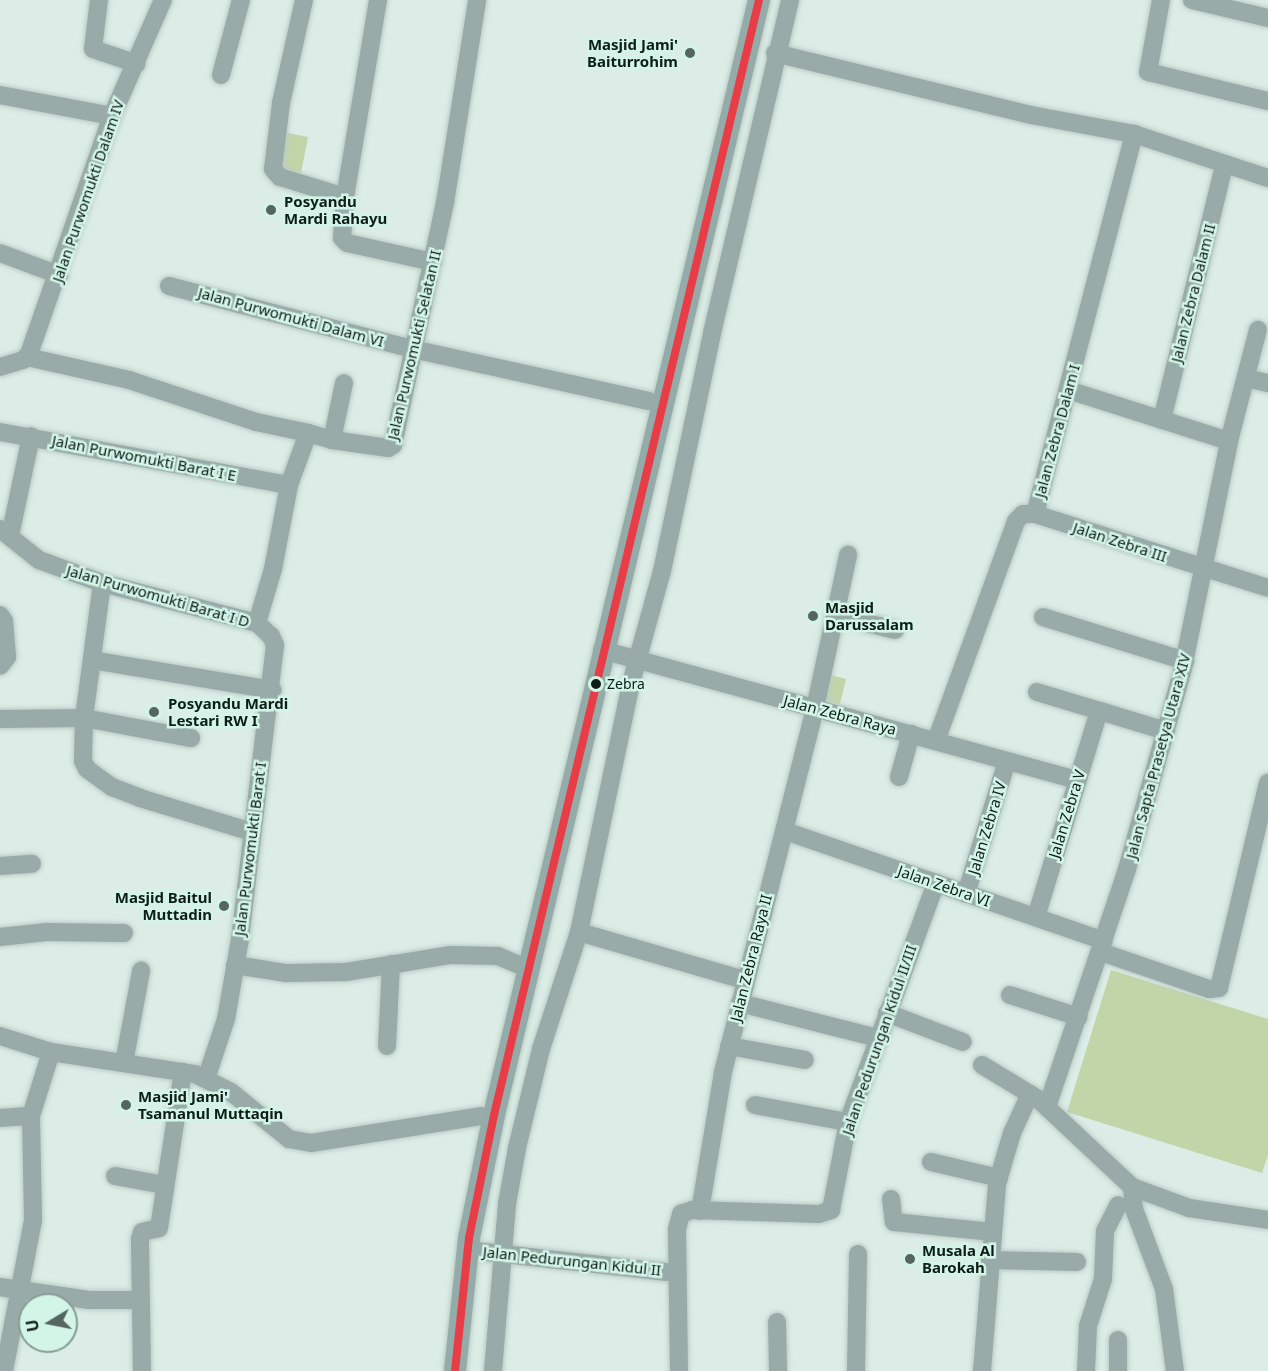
<!DOCTYPE html>
<style>
body{margin:0}
#map{position:relative;width:1268px;height:1371px;overflow:hidden;background:#dbede6;font-family:"Noto Sans",sans-serif}
div>[style]{position:absolute}
.green>*{inset:0;background:#c2d5a9}
.roads{filter:drop-shadow(0 0 2px #bccac4) drop-shadow(0 0 2px #bccac4)}
.minor>*{height:18px;margin:-9px;padding:0 9px;transform-origin:9px;border-radius:9px;background:#98aba9}
.major>*{height:22px;margin:-11px;padding:0 11px;transform-origin:11px;border-radius:11px;background:#94aca9}
.bus-1>*{height:8px;margin:-4px;padding:0 4px;transform-origin:4px;border-radius:4px;background:#e83d46}
.dots>*{width:16px;height:16px;translate:-50% -50%;box-sizing:border-box;border:3px solid #d3f5e8;border-radius:50%}
span{translate:-50% -50%;white-space:nowrap;text-align:center;line-height:1.15;-webkit-text-stroke:5px #d3f5e8;paint-order:stroke}
.bus-label{font-size:14px;color:#0f1c17}
.left{translate:0 -50%;text-align:left}
.poi-label{font-size:15px;color:#0f1c17;font-weight:700}
.right{translate:-100% -50%;text-align:right}
.street-label{font-size:15px;color:#0f1c17}
.north{position:absolute;left:18px;top:1293px;width:60px;height:60px;box-sizing:border-box;background:#d3f5e8;border:2px solid #859e94;border-radius:50%;rotate:260deg;font-size:16px;font-weight:700;line-height:24px;text-align:center;color:#0f1c17}
.north::after{content:'';display:block;margin:auto;width:21px;height:27px;background:#56655f;clip-path:polygon(50% 0,100% 100%,50% 72%,0 100%)}
</style>
<div id="map">
<div class="green">
<div style="clip-path:polygon(283px 132px,308px 137px,301px 173px,277px 169px)"></div>
<div style="clip-path:polygon(831px 675px,846px 679px,840px 704px,825px 701px)"></div>
<div style="clip-path:polygon(1111px 970px,1268px 1019px,1268px 1155px,1262px 1173px,1067px 1112px)"></div>
</div>
<div class="roads">
<div class="minor">
<div style="left:99px;top:0;width:49px;rotate:97deg"></div>
<div style="left:93px;top:49px;width:46px;rotate:18.8deg"></div>
<div style="left:304px;top:0;width:106px;rotate:102.6deg"></div>
<div style="left:281px;top:103px;width:66px;rotate:96.9deg"></div>
<div style="left:273px;top:169px;width:11px;rotate:49deg"></div>
<div style="left:280px;top:177px;width:68px;rotate:17.1deg"></div>
<div style="left:378px;top:0;width:200px;rotate:99.5deg"></div>
<div style="left:345px;top:197px;width:41px;rotate:94.2deg"></div>
<div style="left:342px;top:238px;width:7px;rotate:45deg"></div>
<div style="left:347px;top:243px;width:88px;rotate:12.5deg"></div>
<div style="left:1161px;top:0;width:73px;rotate:100.2deg"></div>
<div style="left:1148px;top:72px;width:123px;rotate:13.6deg"></div>
<div style="left:1192px;top:0;width:78px;rotate:13.3deg"></div>
<div style="left:775px;top:53px;width:263px;rotate:13.6deg"></div>
<div style="left:1031px;top:115px;width:105px;rotate:10.5deg"></div>
<div style="left:1134px;top:134px;width:141px;rotate:18.2deg"></div>
<div style="left:221px;top:75px;width:78px;rotate:-75.1deg"></div>
<div style="left:0;top:95px;width:114px;rotate:10.6deg"></div>
<div style="left:0;top:253px;width:63px;rotate:20.4deg"></div>
<div style="left:169px;top:286px;width:251px;rotate:14.5deg"></div>
<div style="left:412px;top:349px;width:243px;rotate:12.4deg"></div>
<div style="left:27px;top:357px;width:105px;rotate:12.7deg"></div>
<div style="left:129px;top:380px;width:134px;rotate:18.3deg"></div>
<div style="left:256px;top:422px;width:53px;rotate:11.9deg"></div>
<div style="left:0;top:367px;width:24px;rotate:-17deg"></div>
<div style="left:23px;top:360px;width:8px;rotate:-45deg"></div>
<div style="left:29px;top:354px;width:252px;rotate:-70.8deg"></div>
<div style="left:112px;top:116px;width:127px;rotate:-66.3deg"></div>
<div style="left:1246px;top:378px;width:23px;rotate:13deg"></div>
<div style="left:1068px;top:390px;width:169px;rotate:17.6deg"></div>
<div style="left:1162px;top:420px;width:262px;rotate:-76.3deg"></div>
<div style="left:0;top:432px;width:294px;rotate:10.4deg"></div>
<div style="left:332px;top:440px;width:58px;rotate:-78.1deg"></div>
<div style="left:1035px;top:514px;width:393px;rotate:-75.4deg"></div>
<div style="left:0;top:529px;width:50px;rotate:38.5deg"></div>
<div style="left:39px;top:560px;width:67px;rotate:20.1deg"></div>
<div style="left:102px;top:583px;width:160px;rotate:14.5deg"></div>
<div style="left:257px;top:623px;width:19px;rotate:43deg"></div>
<div style="left:271px;top:636px;width:10px;rotate:66deg"></div>
<div style="left:275px;top:645px;width:296px;rotate:96.8deg"></div>
<div style="left:240px;top:939px;width:81px;rotate:99.9deg"></div>
<div style="left:226px;top:1019px;width:63px;rotate:108.4deg"></div>
<div style="left:10px;top:536px;width:102px;rotate:-78.1deg"></div>
<div style="left:102px;top:583px;width:136px;rotate:97.6deg"></div>
<div style="left:84px;top:718px;width:43px;rotate:91.3deg"></div>
<div style="left:83px;top:761px;width:9px;rotate:63deg"></div>
<div style="left:87px;top:769px;width:31px;rotate:36deg"></div>
<div style="left:112px;top:787px;width:30px;rotate:21deg"></div>
<div style="left:140px;top:798px;width:117px;rotate:16.9deg"></div>
<div style="left:0;top:615px;width:7px;rotate:56deg"></div>
<div style="left:4px;top:621px;width:36px;rotate:85deg"></div>
<div style="left:7px;top:657px;width:11px;rotate:128deg"></div>
<div style="left:835px;top:615px;width:62px;rotate:14deg"></div>
<div style="left:1043px;top:617px;width:149px;rotate:17.2deg"></div>
<div style="left:257px;top:623px;width:56px;rotate:-73.5deg"></div>
<div style="left:273px;top:569px;width:86px;rotate:-79.2deg"></div>
<div style="left:289px;top:485px;width:55px;rotate:-69.9deg"></div>
<div style="left:308px;top:433px;width:25px;rotate:16deg"></div>
<div style="left:332px;top:440px;width:57px;rotate:8.1deg"></div>
<div style="left:388px;top:448px;width:6px;rotate:-31deg"></div>
<div style="left:393px;top:445px;width:248px;rotate:-77.9deg"></div>
<div style="left:445px;top:203px;width:206px;rotate:-81deg"></div>
<div style="left:602px;top:650px;width:493px;rotate:15.3deg"></div>
<div style="left:92px;top:660px;width:183px;rotate:9.4deg"></div>
<div style="left:1037px;top:692px;width:135px;rotate:16.8deg"></div>
<div style="left:0;top:719px;width:84px;rotate:-0.7deg"></div>
<div style="left:84px;top:718px;width:109px;rotate:10.6deg"></div>
<div style="left:936px;top:741px;width:234px;rotate:-70deg"></div>
<div style="left:1016px;top:521px;width:10px;rotate:-45deg"></div>
<div style="left:1023px;top:514px;width:12px"></div>
<div style="left:1035px;top:514px;width:244px;rotate:17.6deg"></div>
<div style="left:899px;top:777px;width:45px;rotate:-74.4deg"></div>
<div style="left:785px;top:831px;width:337px;rotate:19deg"></div>
<div style="left:0;top:866px;width:32px;rotate:-4deg"></div>
<div style="left:966px;top:894px;width:139px;rotate:-72.9deg"></div>
<div style="left:1036px;top:917px;width:215px;rotate:-73deg"></div>
<div style="left:579px;top:932px;width:172px;rotate:16.2deg"></div>
<div style="left:0;top:937px;width:47px;rotate:-6.1deg"></div>
<div style="left:47px;top:932px;width:77px;rotate:0.7deg"></div>
<div style="left:1101px;top:952px;width:114px;rotate:18.9deg"></div>
<div style="left:1209px;top:989px;width:10px;rotate:-6deg"></div>
<div style="left:1219px;top:988px;width:211px;rotate:-76.6deg"></div>
<div style="left:235px;top:965px;width:52px;rotate:8.9deg"></div>
<div style="left:286px;top:973px;width:60px;rotate:-1deg"></div>
<div style="left:346px;top:972px;width:105px;rotate:-9.3deg"></div>
<div style="left:450px;top:955px;width:48px;rotate:1.2deg"></div>
<div style="left:498px;top:956px;width:23px;rotate:23deg"></div>
<div style="left:1010px;top:995px;width:72px;rotate:17.7deg"></div>
<div style="left:740px;top:1003px;width:141px;rotate:14.3deg"></div>
<div style="left:887px;top:1013px;width:81px;rotate:20.9deg"></div>
<div style="left:0;top:1036px;width:53px;rotate:17.4deg"></div>
<div style="left:51px;top:1052px;width:146px;rotate:8.7deg"></div>
<div style="left:195px;top:1074px;width:40px;rotate:26.6deg"></div>
<div style="left:231px;top:1092px;width:75px;rotate:39deg"></div>
<div style="left:289px;top:1139px;width:22px;rotate:10deg"></div>
<div style="left:311px;top:1143px;width:172px;rotate:-9deg"></div>
<div style="left:387px;top:1046px;width:82px;rotate:-87.2deg"></div>
<div style="left:729px;top:1046px;width:77px;rotate:10.4deg"></div>
<div style="left:124px;top:1063px;width:94px;rotate:-79.5deg"></div>
<div style="left:982px;top:1065px;width:66px;rotate:31.3deg"></div>
<div style="left:1038px;top:1099px;width:129px;rotate:43.1deg"></div>
<div style="left:1132px;top:1187px;width:61px;rotate:20.2deg"></div>
<div style="left:1189px;top:1208px;width:80px;rotate:8.6deg"></div>
<div style="left:755px;top:1105px;width:95px;rotate:10.4deg"></div>
<div style="left:1047px;top:1107px;width:251px;rotate:-71.4deg"></div>
<div style="left:1127px;top:869px;width:209px;rotate:-74.4deg"></div>
<div style="left:1183px;top:668px;width:232px;rotate:-78.5deg"></div>
<div style="left:1229px;top:441px;width:115px;rotate:-75.4deg"></div>
<div style="left:0;top:1118px;width:31px;rotate:-4deg"></div>
<div style="left:931px;top:1162px;width:70px;rotate:13.2deg"></div>
<div style="left:115px;top:1176px;width:50px;rotate:10.4deg"></div>
<div style="left:1132px;top:1187px;width:22px;rotate:85deg"></div>
<div style="left:1134px;top:1209px;width:85px;rotate:69.4deg"></div>
<div style="left:1164px;top:1289px;width:83px;rotate:82.4deg"></div>
<div style="left:891px;top:1199px;width:23px;rotate:83deg"></div>
<div style="left:894px;top:1222px;width:99px;rotate:5.8deg"></div>
<div style="left:700px;top:1211px;width:141px;rotate:-80.6deg"></div>
<div style="left:723px;top:1072px;width:375px;rotate:-75.8deg"></div>
<div style="left:815px;top:708px;width:157px;rotate:-77.8deg"></div>
<div style="left:467px;top:1250px;width:211px;rotate:6.3deg"></div>
<div style="left:989px;top:1260px;width:88px;rotate:1.3deg"></div>
<div style="left:0;top:1287px;width:90px;rotate:8.3deg"></div>
<div style="left:89px;top:1300px;width:50px"></div>
<div style="left:777px;top:1322px;width:49px;rotate:88.8deg"></div>
<div style="left:1118px;top:1340px;width:31px;rotate:90deg"></div>
<div style="left:4px;top:1371px;width:154px;rotate:-79.1deg"></div>
<div style="left:33px;top:1220px;width:104px;rotate:-91.1deg"></div>
<div style="left:31px;top:1116px;width:67px;rotate:-72.6deg"></div>
<div style="left:142px;top:1371px;width:132px;rotate:-90.9deg"></div>
<div style="left:140px;top:1239px;width:7px;rotate:-74deg"></div>
<div style="left:142px;top:1232px;width:17px;rotate:-13deg"></div>
<div style="left:159px;top:1228px;width:158px;rotate:-81.3deg"></div>
<div style="left:493px;top:1371px;width:168px;rotate:-85.2deg"></div>
<div style="left:507px;top:1204px;width:57px;rotate:-79.9deg"></div>
<div style="left:517px;top:1148px;width:102px;rotate:-76.4deg"></div>
<div style="left:541px;top:1049px;width:123px;rotate:-72deg"></div>
<div style="left:579px;top:932px;width:250px;rotate:-78.2deg"></div>
<div style="left:630px;top:687px;width:120px;rotate:-74.6deg"></div>
<div style="left:662px;top:571px;width:243px;rotate:-78.1deg"></div>
<div style="left:712px;top:333px;width:342px;rotate:-76.8deg"></div>
<div style="left:679px;top:1371px;width:142px;rotate:-90.8deg"></div>
<div style="left:677px;top:1229px;width:16px;rotate:-75deg"></div>
<div style="left:681px;top:1214px;width:12px;rotate:-20deg"></div>
<div style="left:692px;top:1210px;width:127px;rotate:1.8deg"></div>
<div style="left:819px;top:1214px;width:13px;rotate:-18deg"></div>
<div style="left:831px;top:1210px;width:90px;rotate:-79.1deg"></div>
<div style="left:848px;top:1122px;width:255px;rotate:-69.8deg"></div>
<div style="left:856px;top:1371px;width:117px;rotate:-89deg"></div>
<div style="left:982px;top:1371px;width:188px;rotate:-85.4deg"></div>
<div style="left:997px;top:1184px;width:53px;rotate:-73.6deg"></div>
<div style="left:1012px;top:1133px;width:43px;rotate:-65.2deg"></div>
<div style="left:1086px;top:1371px;width:45px;rotate:-87.5deg"></div>
<div style="left:1088px;top:1326px;width:49px;rotate:-72.3deg"></div>
<div style="left:1103px;top:1279px;width:48px;rotate:-87.6deg"></div>
<div style="left:1105px;top:1231px;width:29px;rotate:-63deg"></div>
</div>
<div class="major">
<div style="left:455px;top:1371px;width:134px;rotate:-84deg"></div>
<div style="left:469px;top:1238px;width:126px;rotate:-78.5deg"></div>
<div style="left:494px;top:1115px;width:1146px;rotate:-76.63deg"></div>
</div>
</div>
<div class="bus-1">
<div style="left:455px;top:1371px;width:134px;rotate:-84deg"></div>
<div style="left:469px;top:1238px;width:126px;rotate:-78.5deg"></div>
<div style="left:494px;top:1115px;width:1146px;rotate:-76.63deg"></div>
</div>
<div class="dots">
<div style="left:690px;top:53px;background:#56655f"></div>
<div style="left:271px;top:210px;background:#56655f"></div>
<div style="left:813px;top:616px;background:#56655f"></div>
<div style="left:596px;top:684px;background:#0f1c17"></div>
<div style="left:154px;top:712px;background:#56655f"></div>
<div style="left:224px;top:906px;background:#56655f"></div>
<div style="left:126px;top:1105px;background:#56655f"></div>
<div style="left:910px;top:1259px;background:#56655f"></div>
</div>
<div class="bus-label">
<span class="left" style="left:607px;top:684px">Zebra</span>
</div>
<div class="poi-label">
<span class="right" style="left:678px;top:53px">Masjid Jami'<br>Baiturrohim</span>
<span class="left" style="left:284px;top:210px">Posyandu<br>Mardi Rahayu</span>
<span class="left" style="left:825px;top:616px">Masjid<br>Darussalam</span>
<span class="left" style="left:168px;top:712px">Posyandu Mardi<br>Lestari RW I</span>
<span class="right" style="left:212px;top:906px">Masjid Baitul<br>Muttadin</span>
<span class="left" style="left:138px;top:1105px">Masjid Jami'<br>Tsamanul Muttaqin</span>
<span class="left" style="left:922px;top:1259px">Musala Al<br>Barokah</span>
</div>
<div class="street-label">
<span style="left:88px;top:191px;rotate:-71deg">Jalan Purwomukti Dalam IV</span>
<span style="left:1193px;top:293px;rotate:-76deg">Jalan Zebra Dalam II</span>
<span style="left:291px;top:317px;rotate:15deg">Jalan Purwomukti Dalam VI</span>
<span style="left:414px;top:345px;rotate:-77deg">Jalan Purwomukti Selatan II</span>
<span style="left:1057px;top:431px;rotate:-75deg">Jalan Zebra Dalam I</span>
<span style="left:144px;top:458px;rotate:11deg">Jalan Purwomukti Barat I E</span>
<span style="left:1120px;top:542px;rotate:18deg">Jalan Zebra III</span>
<span style="left:158px;top:596px;rotate:16deg">Jalan Purwomukti Barat I D</span>
<span style="left:840px;top:715px;rotate:15deg">Jalan Zebra Raya</span>
<span style="left:1158px;top:756px;rotate:-75deg">Jalan Sapta Prasetya Utara XIV</span>
<span style="left:1067px;top:814px;rotate:-73deg">Jalan Zebra V</span>
<span style="left:987px;top:828px;rotate:-73deg">Jalan Zebra IV</span>
<span style="left:250px;top:849px;rotate:-83deg">Jalan Purwomukti Barat I</span>
<span style="left:944px;top:886px;rotate:19deg">Jalan Zebra VI</span>
<span style="left:751px;top:958px;rotate:-76deg">Jalan Zebra Raya II</span>
<span style="left:879px;top:1040px;rotate:-71deg">Jalan Pedurungan Kidul II/III</span>
<span style="left:572px;top:1261px;rotate:6deg">Jalan Pedurungan Kidul II</span>
</div>
<div class="north">U</div>
</div>
